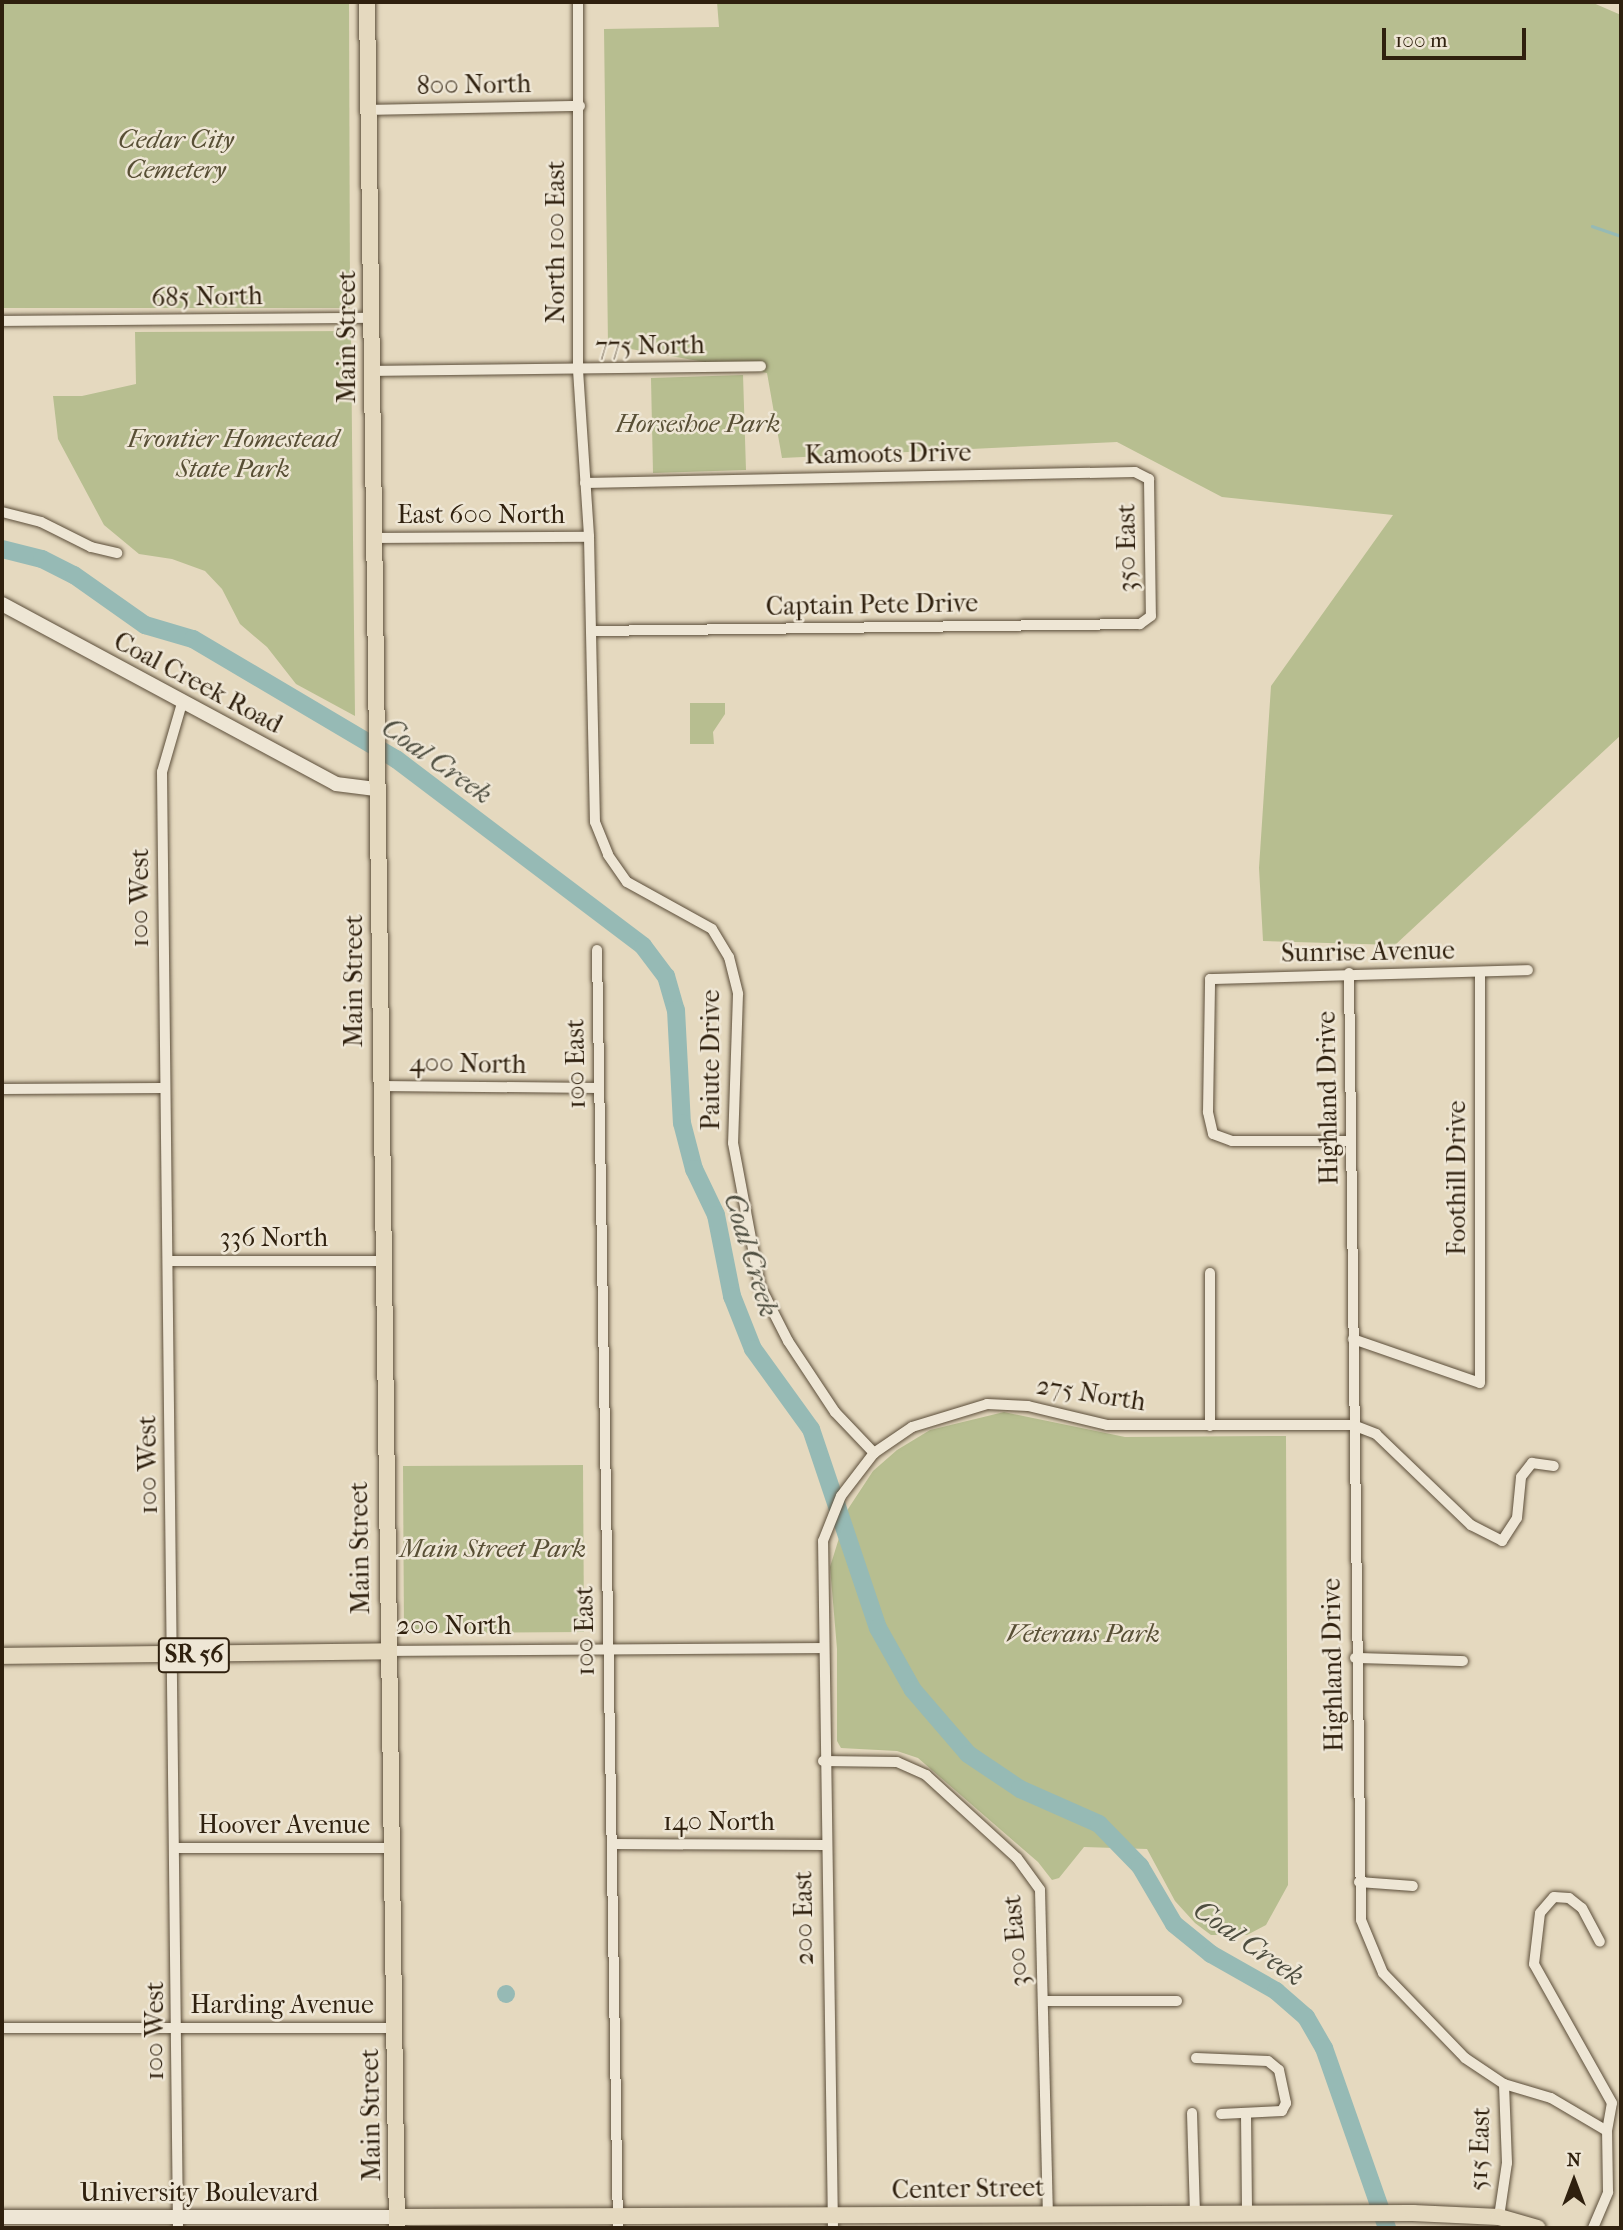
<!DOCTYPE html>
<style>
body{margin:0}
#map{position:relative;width:1623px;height:2230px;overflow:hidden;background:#e5d9bf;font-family:"IM FELL French Canon",serif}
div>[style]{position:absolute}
.green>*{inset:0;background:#b7be90}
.water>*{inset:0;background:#96bab5}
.round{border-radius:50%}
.stream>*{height:2.5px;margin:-1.25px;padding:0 1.25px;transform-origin:1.25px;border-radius:1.25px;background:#96bab5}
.river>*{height:18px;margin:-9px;padding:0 9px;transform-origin:9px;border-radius:9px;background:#96bab5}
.roads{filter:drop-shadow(0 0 2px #5c4e3a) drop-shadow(0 0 2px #5c4e3a)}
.street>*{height:10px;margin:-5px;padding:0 5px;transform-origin:5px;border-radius:5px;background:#eee6d5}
.secondary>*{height:14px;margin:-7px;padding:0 7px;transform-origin:7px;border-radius:7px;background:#eee6d5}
.primary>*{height:16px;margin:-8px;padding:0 8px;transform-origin:8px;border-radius:8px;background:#e5d9bf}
span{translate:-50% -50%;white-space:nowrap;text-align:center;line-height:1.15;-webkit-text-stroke:5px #eee6d5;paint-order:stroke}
.shield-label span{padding:2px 5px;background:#eee6d5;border:2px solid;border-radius:5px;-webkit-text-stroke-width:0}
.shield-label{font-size:24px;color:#2f200e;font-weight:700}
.street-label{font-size:26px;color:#2f200e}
.park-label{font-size:26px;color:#584f35;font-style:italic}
.water-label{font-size:28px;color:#4e4e40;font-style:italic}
.frame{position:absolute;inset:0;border:4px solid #2f200e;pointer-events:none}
.north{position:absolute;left:1539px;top:2146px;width:70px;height:70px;-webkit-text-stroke:5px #eee6d5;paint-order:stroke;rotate:0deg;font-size:19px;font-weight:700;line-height:28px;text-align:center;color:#2f200e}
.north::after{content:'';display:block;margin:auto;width:24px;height:32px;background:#2f200e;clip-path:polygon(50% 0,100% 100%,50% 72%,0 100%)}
.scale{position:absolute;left:1382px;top:28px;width:144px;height:32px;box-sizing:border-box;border:4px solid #2f200e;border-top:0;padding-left:9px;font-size:21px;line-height:24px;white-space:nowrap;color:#2f200e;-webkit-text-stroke:5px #eee6d5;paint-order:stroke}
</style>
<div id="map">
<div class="green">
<div style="clip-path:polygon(2px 2px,349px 2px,350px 308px,2px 308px)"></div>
<div style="clip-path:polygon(717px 2px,1591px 2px,1621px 15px,1621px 735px,1395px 945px,1263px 941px,1259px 868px,1271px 686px,1393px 515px,1222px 497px,1117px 442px,782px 458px,767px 373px,608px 345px,604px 29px,719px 27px)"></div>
<div style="clip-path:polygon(351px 331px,353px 538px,355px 716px,296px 684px,267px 647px,240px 624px,222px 589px,205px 571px,172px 559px,139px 554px,104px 525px,58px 439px,53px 396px,82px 396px,136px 384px,135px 332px)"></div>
<div style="clip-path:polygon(743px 375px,746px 470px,653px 473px,651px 378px)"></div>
<div style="clip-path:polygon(690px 703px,725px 703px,725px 714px,713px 732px,714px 744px,690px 744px)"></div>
<div style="clip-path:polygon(1004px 1412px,1125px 1437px,1286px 1436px,1288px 1885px,1266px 1925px,1247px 1935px,1211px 1935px,1195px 1923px,1175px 1901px,1147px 1849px,1084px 1847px,1059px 1878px,1052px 1880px,1038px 1862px,918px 1758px,897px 1751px,841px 1748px,837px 1741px,837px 1649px,830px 1567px,848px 1509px,873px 1471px,897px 1450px,930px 1430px)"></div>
<div style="clip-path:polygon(583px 1465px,584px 1632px,404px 1633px,403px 1466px)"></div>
</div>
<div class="water">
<div class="round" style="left:497px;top:1985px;width:18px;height:18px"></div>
</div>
<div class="stream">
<div style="left:1592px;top:226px;width:31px;rotate:19deg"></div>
</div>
<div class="river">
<div style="left:2px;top:549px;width:41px;rotate:14deg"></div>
<div style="left:42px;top:559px;width:36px;rotate:27deg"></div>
<div style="left:74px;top:575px;width:87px;rotate:35.2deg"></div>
<div style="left:145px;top:625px;width:50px;rotate:16.3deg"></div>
<div style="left:193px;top:639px;width:236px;rotate:30.6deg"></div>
<div style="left:396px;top:759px;width:310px;rotate:37.1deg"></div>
<div style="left:643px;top:946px;width:38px;rotate:53deg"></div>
<div style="left:666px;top:976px;width:35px;rotate:74deg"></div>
<div style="left:676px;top:1010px;width:113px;rotate:87deg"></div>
<div style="left:682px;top:1123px;width:48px;rotate:75.4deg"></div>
<div style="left:694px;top:1169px;width:51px;rotate:64.4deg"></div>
<div style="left:716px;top:1215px;width:83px;rotate:78.8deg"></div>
<div style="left:732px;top:1296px;width:57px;rotate:68.4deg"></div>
<div style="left:753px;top:1349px;width:99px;rotate:54.1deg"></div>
<div style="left:811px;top:1429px;width:210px;rotate:71.4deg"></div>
<div style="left:878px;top:1628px;width:71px;rotate:60.6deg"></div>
<div style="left:913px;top:1690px;width:84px;rotate:49.3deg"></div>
<div style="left:968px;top:1754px;width:63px;rotate:33.9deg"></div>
<div style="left:1020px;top:1789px;width:86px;rotate:23.9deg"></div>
<div style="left:1099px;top:1824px;width:59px;rotate:45.7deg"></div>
<div style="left:1140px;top:1866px;width:67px;rotate:59.6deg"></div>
<div style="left:1174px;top:1924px;width:48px;rotate:39deg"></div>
<div style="left:1211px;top:1954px;width:75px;rotate:29.6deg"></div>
<div style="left:1276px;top:1991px;width:40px;rotate:41deg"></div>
<div style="left:1306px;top:2017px;width:36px;rotate:60deg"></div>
<div style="left:1324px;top:2048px;width:191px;rotate:70.7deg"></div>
</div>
<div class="roads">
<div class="street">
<div style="left:578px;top:2px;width:368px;rotate:90deg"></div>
<div style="left:578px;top:370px;width:167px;rotate:86.2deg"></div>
<div style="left:589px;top:537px;width:285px;rotate:88.8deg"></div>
<div style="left:595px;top:822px;width:35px;rotate:68deg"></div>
<div style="left:608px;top:855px;width:33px;rotate:55deg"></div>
<div style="left:627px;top:882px;width:97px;rotate:28.9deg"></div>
<div style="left:712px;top:929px;width:33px;rotate:59deg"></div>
<div style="left:729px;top:957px;width:38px;rotate:76deg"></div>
<div style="left:738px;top:994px;width:149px;rotate:91.9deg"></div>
<div style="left:733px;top:1143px;width:146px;rotate:79.3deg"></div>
<div style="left:760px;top:1286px;width:62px;rotate:63deg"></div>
<div style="left:788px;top:1341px;width:85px;rotate:56.5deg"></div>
<div style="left:835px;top:1412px;width:57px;rotate:46.4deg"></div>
<div style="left:369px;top:110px;width:211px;rotate:-1.1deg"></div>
<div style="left:2px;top:321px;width:369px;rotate:-0.5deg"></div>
<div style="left:372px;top:371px;width:389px;rotate:-0.7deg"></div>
<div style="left:585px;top:483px;width:550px;rotate:-1.15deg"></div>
<div style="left:1135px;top:472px;width:16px;rotate:27deg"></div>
<div style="left:1149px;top:479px;width:137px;rotate:89.2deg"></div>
<div style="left:1151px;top:616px;width:14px;rotate:144deg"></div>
<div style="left:1140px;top:624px;width:549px;rotate:179.27deg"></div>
<div style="left:2px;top:512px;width:40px;rotate:14.4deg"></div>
<div style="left:41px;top:522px;width:56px;rotate:26.6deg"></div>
<div style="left:91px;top:547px;width:27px;rotate:13deg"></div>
<div style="left:374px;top:538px;width:215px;rotate:-0.3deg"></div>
<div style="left:597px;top:950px;width:1278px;rotate:89.06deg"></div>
<div style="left:1349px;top:973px;width:947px;rotate:89.27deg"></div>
<div style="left:1361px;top:1920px;width:57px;rotate:67.5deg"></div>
<div style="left:1383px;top:1973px;width:118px;rotate:46deg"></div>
<div style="left:1465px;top:2058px;width:47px;rotate:33.7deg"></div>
<div style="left:1504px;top:2084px;width:49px;rotate:16.6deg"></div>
<div style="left:1551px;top:2098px;width:65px;rotate:30.5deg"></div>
<div style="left:379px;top:1086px;width:220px;rotate:0.5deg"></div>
<div style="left:2px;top:1089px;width:161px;rotate:-0.4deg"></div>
<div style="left:1351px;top:1141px;width:119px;rotate:180deg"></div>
<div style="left:1232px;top:1141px;width:20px;rotate:-160deg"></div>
<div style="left:1213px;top:1134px;width:23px;rotate:-103deg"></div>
<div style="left:1208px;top:1112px;width:133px;rotate:-89.1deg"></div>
<div style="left:1210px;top:979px;width:318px;rotate:-1.6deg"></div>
<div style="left:168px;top:1261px;width:213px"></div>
<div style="left:1210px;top:1273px;width:153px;rotate:90deg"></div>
<div style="left:1353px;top:1339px;width:134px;rotate:19.1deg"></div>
<div style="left:1480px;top:1383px;width:410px;rotate:-90deg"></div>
<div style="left:386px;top:1651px;width:437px;rotate:-0.4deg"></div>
<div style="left:1355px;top:1658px;width:108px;rotate:1.6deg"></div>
<div style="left:823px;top:1761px;width:74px;rotate:0.8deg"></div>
<div style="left:897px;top:1762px;width:32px;rotate:24deg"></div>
<div style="left:926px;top:1775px;width:123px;rotate:42.4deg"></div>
<div style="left:1017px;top:1858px;width:39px;rotate:54deg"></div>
<div style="left:1040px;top:1890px;width:322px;rotate:88.6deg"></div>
<div style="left:612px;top:1844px;width:214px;rotate:0.3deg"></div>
<div style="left:177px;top:1848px;width:213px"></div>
<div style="left:1359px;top:1882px;width:54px;rotate:4.2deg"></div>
<div style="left:1043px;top:2001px;width:134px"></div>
<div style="left:2px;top:2028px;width:392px"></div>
<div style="left:1196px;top:2058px;width:72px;rotate:2.4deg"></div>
<div style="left:1268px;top:2061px;width:14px;rotate:39deg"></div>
<div style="left:1279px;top:2070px;width:34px;rotate:78deg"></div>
<div style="left:1286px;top:2103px;width:9px;rotate:117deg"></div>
<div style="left:1282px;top:2111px;width:61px;rotate:177.2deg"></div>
<div style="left:1192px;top:2113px;width:101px;rotate:88.3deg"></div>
<div style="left:1246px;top:2114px;width:100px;rotate:89.4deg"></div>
<div style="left:1499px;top:2217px;width:55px;rotate:-81.6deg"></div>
<div style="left:1507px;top:2163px;width:79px;rotate:-92.2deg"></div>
<div style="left:178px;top:2228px;width:1456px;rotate:-90.63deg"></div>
<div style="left:162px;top:772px;width:72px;rotate:-73.8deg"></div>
<div style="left:833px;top:2228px;width:687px;rotate:-90.83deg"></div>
<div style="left:823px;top:1541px;width:48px;rotate:-68.2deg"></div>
<div style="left:841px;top:1496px;width:54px;rotate:-52.5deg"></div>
<div style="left:874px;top:1453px;width:46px;rotate:-34.4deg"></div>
<div style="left:912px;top:1427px;width:78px;rotate:-17deg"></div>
<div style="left:987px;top:1404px;width:41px;rotate:2.8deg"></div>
<div style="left:1028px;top:1406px;width:81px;rotate:13.5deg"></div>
<div style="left:1107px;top:1425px;width:246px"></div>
<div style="left:1353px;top:1425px;width:25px;rotate:21deg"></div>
<div style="left:1376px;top:1434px;width:132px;rotate:43.8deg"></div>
<div style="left:1471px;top:1525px;width:35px;rotate:27deg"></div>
<div style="left:1502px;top:1541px;width:27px;rotate:-57deg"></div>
<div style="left:1517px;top:1518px;width:41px;rotate:-84.4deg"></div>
<div style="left:1521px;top:1477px;width:18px;rotate:-52deg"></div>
<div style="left:1532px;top:1463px;width:22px;rotate:8deg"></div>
<div style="left:1593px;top:2228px;width:39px;rotate:-67deg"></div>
<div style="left:1608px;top:2192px;width:61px;rotate:-90.9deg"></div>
<div style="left:1607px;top:2131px;width:28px;rotate:-80deg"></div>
<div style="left:1612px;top:2103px;width:159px;rotate:-119.3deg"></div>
<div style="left:1534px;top:1964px;width:51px;rotate:-83.3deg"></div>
<div style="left:1540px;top:1913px;width:21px;rotate:-49deg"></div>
<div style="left:1554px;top:1897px;width:15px;rotate:4deg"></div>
<div style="left:1569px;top:1898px;width:16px;rotate:38deg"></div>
<div style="left:1582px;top:1908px;width:38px;rotate:62deg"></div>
</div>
<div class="secondary">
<div style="left:2px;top:604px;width:379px;rotate:28.3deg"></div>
<div style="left:336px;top:784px;width:40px;rotate:7.1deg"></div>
<div style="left:2px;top:2217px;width:395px"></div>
</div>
<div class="primary">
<div style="left:367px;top:2px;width:2226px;rotate:89.23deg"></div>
<div style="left:2px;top:1656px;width:384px;rotate:-0.7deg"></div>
<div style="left:397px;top:2217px;width:1016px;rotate:-0.23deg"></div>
<div style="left:1413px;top:2213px;width:86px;rotate:2.7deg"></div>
<div style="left:1499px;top:2217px;width:40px;rotate:16deg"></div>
</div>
</div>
<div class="shield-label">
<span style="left:194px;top:1655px">SR 56</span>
</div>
<div class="street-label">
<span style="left:474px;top:85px;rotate:-1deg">800 North</span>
<span style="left:556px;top:242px;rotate:-90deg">North 100 East</span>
<span style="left:207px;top:297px;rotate:-1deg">685 North</span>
<span style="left:347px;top:337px;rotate:-90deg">Main Street</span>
<span style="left:650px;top:346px;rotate:-1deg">775 North</span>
<span style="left:888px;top:454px;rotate:-1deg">Kamoots Drive</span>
<span style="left:481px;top:515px">East 600 North</span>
<span style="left:1127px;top:548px;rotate:-91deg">350 East</span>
<span style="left:872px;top:605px;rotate:-1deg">Captain Pete Drive</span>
<span style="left:198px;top:683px;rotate:28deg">Coal Creek Road</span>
<span style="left:140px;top:898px;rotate:-90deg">100 West</span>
<span style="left:1368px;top:952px;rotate:-1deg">Sunrise Avenue</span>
<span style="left:354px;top:981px;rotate:-90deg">Main Street</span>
<span style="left:711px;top:1060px;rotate:-90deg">Paiute Drive</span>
<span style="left:468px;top:1064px;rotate:1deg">400 North</span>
<span style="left:576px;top:1064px;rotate:-91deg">100 East</span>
<span style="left:1328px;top:1098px;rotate:-91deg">Highland Drive</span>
<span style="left:1457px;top:1178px;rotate:-90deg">Foothill Drive</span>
<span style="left:274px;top:1238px">336 North</span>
<span style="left:1091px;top:1394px;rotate:9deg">275 North</span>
<span style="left:148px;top:1465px;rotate:-91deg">100 West</span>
<span style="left:360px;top:1548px;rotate:-91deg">Main Street</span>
<span style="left:454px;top:1626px">200 North</span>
<span style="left:585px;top:1631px;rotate:-91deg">100 East</span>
<span style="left:1333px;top:1665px;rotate:-91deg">Highland Drive</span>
<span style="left:719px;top:1822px">140 North</span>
<span style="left:284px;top:1825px">Hoover Avenue</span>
<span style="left:804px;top:1918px;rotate:-91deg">200 East</span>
<span style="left:1016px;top:1941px;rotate:-95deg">300 East</span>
<span style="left:282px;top:2005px">Harding Avenue</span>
<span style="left:155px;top:2031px;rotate:-90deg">100 West</span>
<span style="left:371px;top:2115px;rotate:-91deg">Main Street</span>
<span style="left:1480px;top:2149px;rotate:-88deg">515 East</span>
<span style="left:968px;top:2189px;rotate:-1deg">Center Street</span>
<span style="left:199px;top:2193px">University Boulevard</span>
</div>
<div class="park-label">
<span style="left:176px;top:155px">Cedar City<br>Cemetery</span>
<span style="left:698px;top:424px">Horseshoe Park</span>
<span style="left:233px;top:454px">Frontier Homestead<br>State Park</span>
<span style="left:493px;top:1549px">Main Street Park</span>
<span style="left:1083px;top:1634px">Veterans Park</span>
</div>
<div class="water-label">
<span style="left:437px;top:761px;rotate:35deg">Coal Creek</span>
<span style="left:751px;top:1255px;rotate:73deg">Coal Creek</span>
<span style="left:1249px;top:1943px;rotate:35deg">Coal Creek</span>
</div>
<div class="frame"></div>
<div class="north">N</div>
<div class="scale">100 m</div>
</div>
